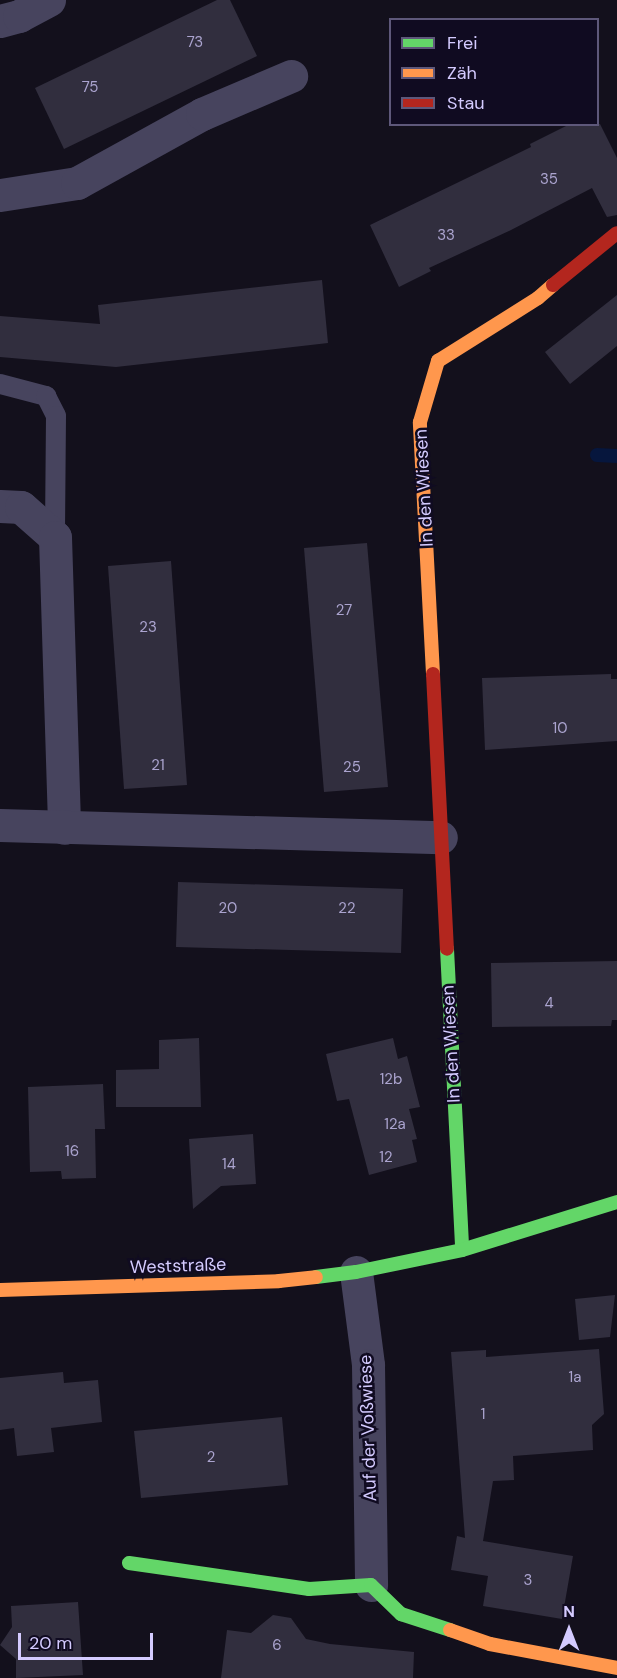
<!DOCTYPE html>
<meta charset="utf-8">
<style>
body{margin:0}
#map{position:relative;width:617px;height:1678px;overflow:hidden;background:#13101c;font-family:"DM Sans",sans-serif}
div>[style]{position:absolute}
.stream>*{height:14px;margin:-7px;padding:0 7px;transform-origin:7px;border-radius:7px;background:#06163d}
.building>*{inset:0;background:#312e3e}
.lane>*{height:20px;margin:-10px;padding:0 10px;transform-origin:10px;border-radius:10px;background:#47445e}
.street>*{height:33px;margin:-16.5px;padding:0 16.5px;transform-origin:16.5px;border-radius:16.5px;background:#47445e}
.fast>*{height:14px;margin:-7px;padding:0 7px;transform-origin:7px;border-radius:7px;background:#63d668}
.slow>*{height:14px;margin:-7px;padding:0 7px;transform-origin:7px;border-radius:7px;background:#ff974d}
.jam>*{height:14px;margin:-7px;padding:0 7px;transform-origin:7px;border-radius:7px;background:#b3261e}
span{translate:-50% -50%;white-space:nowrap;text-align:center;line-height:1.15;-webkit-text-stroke:5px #100b21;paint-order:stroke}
.number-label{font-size:15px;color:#aba4cf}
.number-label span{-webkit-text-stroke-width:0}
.street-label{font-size:18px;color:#d4cbff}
.legend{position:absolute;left:389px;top:18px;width:210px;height:108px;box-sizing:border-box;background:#100b21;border:2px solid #5e587a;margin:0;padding:8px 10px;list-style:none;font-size:18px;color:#d4cbff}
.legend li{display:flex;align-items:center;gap:12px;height:30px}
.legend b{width:30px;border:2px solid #5e587a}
.north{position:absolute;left:539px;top:1600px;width:60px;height:60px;-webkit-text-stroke:4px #100b21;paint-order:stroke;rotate:0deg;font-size:16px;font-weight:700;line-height:24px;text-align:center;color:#d4cbff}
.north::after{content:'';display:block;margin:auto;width:21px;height:27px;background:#d4cbff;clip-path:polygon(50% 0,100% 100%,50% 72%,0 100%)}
.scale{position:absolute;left:18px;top:1633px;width:135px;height:27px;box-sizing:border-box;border:3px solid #d4cbff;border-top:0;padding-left:8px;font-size:18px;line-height:21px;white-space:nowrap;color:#d4cbff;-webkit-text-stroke:4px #100b21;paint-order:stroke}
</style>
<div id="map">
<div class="stream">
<div style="left:597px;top:455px;width:20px;rotate:3deg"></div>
</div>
<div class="building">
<div style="clip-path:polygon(217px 0,230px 0,257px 56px,64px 149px,35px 88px)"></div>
<div style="clip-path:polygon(570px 124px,600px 124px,617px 158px,617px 215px,607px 217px,592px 188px,511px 230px,429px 268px,431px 271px,399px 287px,370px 225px,531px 147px,530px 144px)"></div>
<div style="clip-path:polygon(322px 280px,328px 343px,116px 367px,0 357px,0 316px,100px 324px,98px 305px)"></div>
<div style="clip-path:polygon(617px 295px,617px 346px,570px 384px,545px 352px)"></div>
<div style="clip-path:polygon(367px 543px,388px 787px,324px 792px,304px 548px)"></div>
<div style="clip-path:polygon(171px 561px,187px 785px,124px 789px,108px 566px)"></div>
<div style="clip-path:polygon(611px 674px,611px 679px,617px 679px,617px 741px,485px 750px,482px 678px)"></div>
<div style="clip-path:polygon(178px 882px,403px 889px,401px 953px,176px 947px)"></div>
<div style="clip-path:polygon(617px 961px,617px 1020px,612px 1020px,611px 1026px,492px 1027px,491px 963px)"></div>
<div style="clip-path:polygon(199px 1038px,201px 1107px,116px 1107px,116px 1070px,159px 1069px,159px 1040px)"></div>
<div style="clip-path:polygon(393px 1038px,398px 1059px,407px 1056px,420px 1107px,409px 1109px,417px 1139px,412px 1140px,417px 1162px,369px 1175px,349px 1099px,337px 1101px,326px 1054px)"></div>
<div style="clip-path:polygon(103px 1084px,105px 1129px,95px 1129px,96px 1178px,62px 1179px,61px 1171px,30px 1172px,28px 1087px)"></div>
<div style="clip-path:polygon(253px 1134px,256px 1184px,221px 1186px,193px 1209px,189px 1139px)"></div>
<div style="clip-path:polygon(615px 1295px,610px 1337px,579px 1340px,575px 1299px)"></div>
<div style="clip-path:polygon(599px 1349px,604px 1414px,592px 1425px,593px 1450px,513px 1456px,514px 1480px,493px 1481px,483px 1541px,573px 1556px,562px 1619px,483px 1606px,488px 1576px,451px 1570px,457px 1536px,465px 1538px,451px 1352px,486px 1350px,486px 1357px)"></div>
<div style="clip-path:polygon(63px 1372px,64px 1383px,98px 1380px,102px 1422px,51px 1428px,54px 1452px,17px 1456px,14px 1428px,0 1430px,0 1378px)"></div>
<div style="clip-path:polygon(282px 1417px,288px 1485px,141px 1498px,134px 1431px)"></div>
<div style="clip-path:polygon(78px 1602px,83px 1675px,16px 1678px,16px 1659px,0 1645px,12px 1627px,11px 1606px)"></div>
<div style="clip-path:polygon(273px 1615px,291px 1618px,306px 1639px,330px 1644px,414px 1652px,413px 1678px,221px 1678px,227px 1630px,251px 1633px)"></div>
</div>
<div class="lane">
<div style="left:0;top:384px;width:48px;rotate:14.6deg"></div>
<div style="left:46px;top:396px;width:22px;rotate:63deg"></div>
<div style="left:56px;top:416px;width:121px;rotate:90.5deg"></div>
</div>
<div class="street">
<div style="left:0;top:21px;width:20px;rotate:-15deg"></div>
<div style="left:19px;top:16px;width:34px;rotate:-28deg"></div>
<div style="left:0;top:195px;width:78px;rotate:-8.9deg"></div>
<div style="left:77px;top:183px;width:143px;rotate:-28.9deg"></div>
<div style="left:202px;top:114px;width:97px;rotate:-23.1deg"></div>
<div style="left:0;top:506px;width:21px;rotate:3deg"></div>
<div style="left:21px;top:507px;width:45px;rotate:41.4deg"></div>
<div style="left:55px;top:537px;width:291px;rotate:88.2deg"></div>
<div style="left:0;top:825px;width:441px;rotate:1.6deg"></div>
<div style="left:356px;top:1272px;width:94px;rotate:82.6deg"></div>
<div style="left:368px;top:1365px;width:220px;rotate:89.2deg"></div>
</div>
<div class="fast">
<div style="left:447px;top:949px;width:301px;rotate:87.1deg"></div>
<div style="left:316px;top:1277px;width:40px;rotate:-7.1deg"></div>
<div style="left:356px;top:1272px;width:108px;rotate:-11.7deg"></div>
<div style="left:462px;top:1250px;width:162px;rotate:-17.2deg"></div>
<div style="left:129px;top:1563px;width:182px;rotate:8.2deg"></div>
<div style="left:309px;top:1589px;width:62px;rotate:-3.7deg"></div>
<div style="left:371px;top:1585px;width:42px;rotate:44deg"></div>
<div style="left:401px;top:1614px;width:52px;rotate:18.1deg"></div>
</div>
<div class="slow">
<div style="left:433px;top:674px;width:252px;rotate:-93deg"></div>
<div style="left:420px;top:422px;width:64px;rotate:-73.6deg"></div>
<div style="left:438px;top:361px;width:118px;rotate:-32.2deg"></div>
<div style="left:538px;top:298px;width:20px;rotate:-41deg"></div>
<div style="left:0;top:1290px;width:279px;rotate:-1.8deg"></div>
<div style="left:279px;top:1281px;width:37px;rotate:-6deg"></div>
<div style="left:450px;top:1630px;width:42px;rotate:19.3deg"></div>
<div style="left:490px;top:1644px;width:129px;rotate:10.7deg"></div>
</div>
<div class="jam">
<div style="left:553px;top:285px;width:82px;rotate:-39.1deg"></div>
<div style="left:433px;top:674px;width:275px;rotate:87.1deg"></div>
</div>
<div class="number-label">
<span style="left:195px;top:43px">73</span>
<span style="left:90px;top:88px">75</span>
<span style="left:549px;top:180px">35</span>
<span style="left:446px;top:236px">33</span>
<span style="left:344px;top:611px">27</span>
<span style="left:148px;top:628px">23</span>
<span style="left:560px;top:729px">10</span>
<span style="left:158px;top:766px">21</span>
<span style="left:352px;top:768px">25</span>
<span style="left:228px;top:909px">20</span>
<span style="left:347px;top:909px">22</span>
<span style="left:549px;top:1004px">4</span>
<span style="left:391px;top:1080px">12b</span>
<span style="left:395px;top:1125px">12a</span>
<span style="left:72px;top:1152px">16</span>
<span style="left:386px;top:1158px">12</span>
<span style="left:229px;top:1165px">14</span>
<span style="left:575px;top:1378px">1a</span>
<span style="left:483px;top:1415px">1</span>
<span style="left:211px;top:1458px">2</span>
<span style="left:528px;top:1581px">3</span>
<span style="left:277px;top:1646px">6</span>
</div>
<div class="street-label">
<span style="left:424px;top:488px;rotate:-93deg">In den Wiesen</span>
<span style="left:451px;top:1044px;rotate:-93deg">In den Wiesen</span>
<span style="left:178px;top:1266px;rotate:-2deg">Weststraße</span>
<span style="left:368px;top:1428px;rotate:-92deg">Auf der Voßwiese</span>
</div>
<ul class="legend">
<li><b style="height:8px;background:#63d668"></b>Frei</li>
<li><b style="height:8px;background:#ff974d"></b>Zäh</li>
<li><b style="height:8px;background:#b3261e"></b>Stau</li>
</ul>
<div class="north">N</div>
<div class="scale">20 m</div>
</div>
